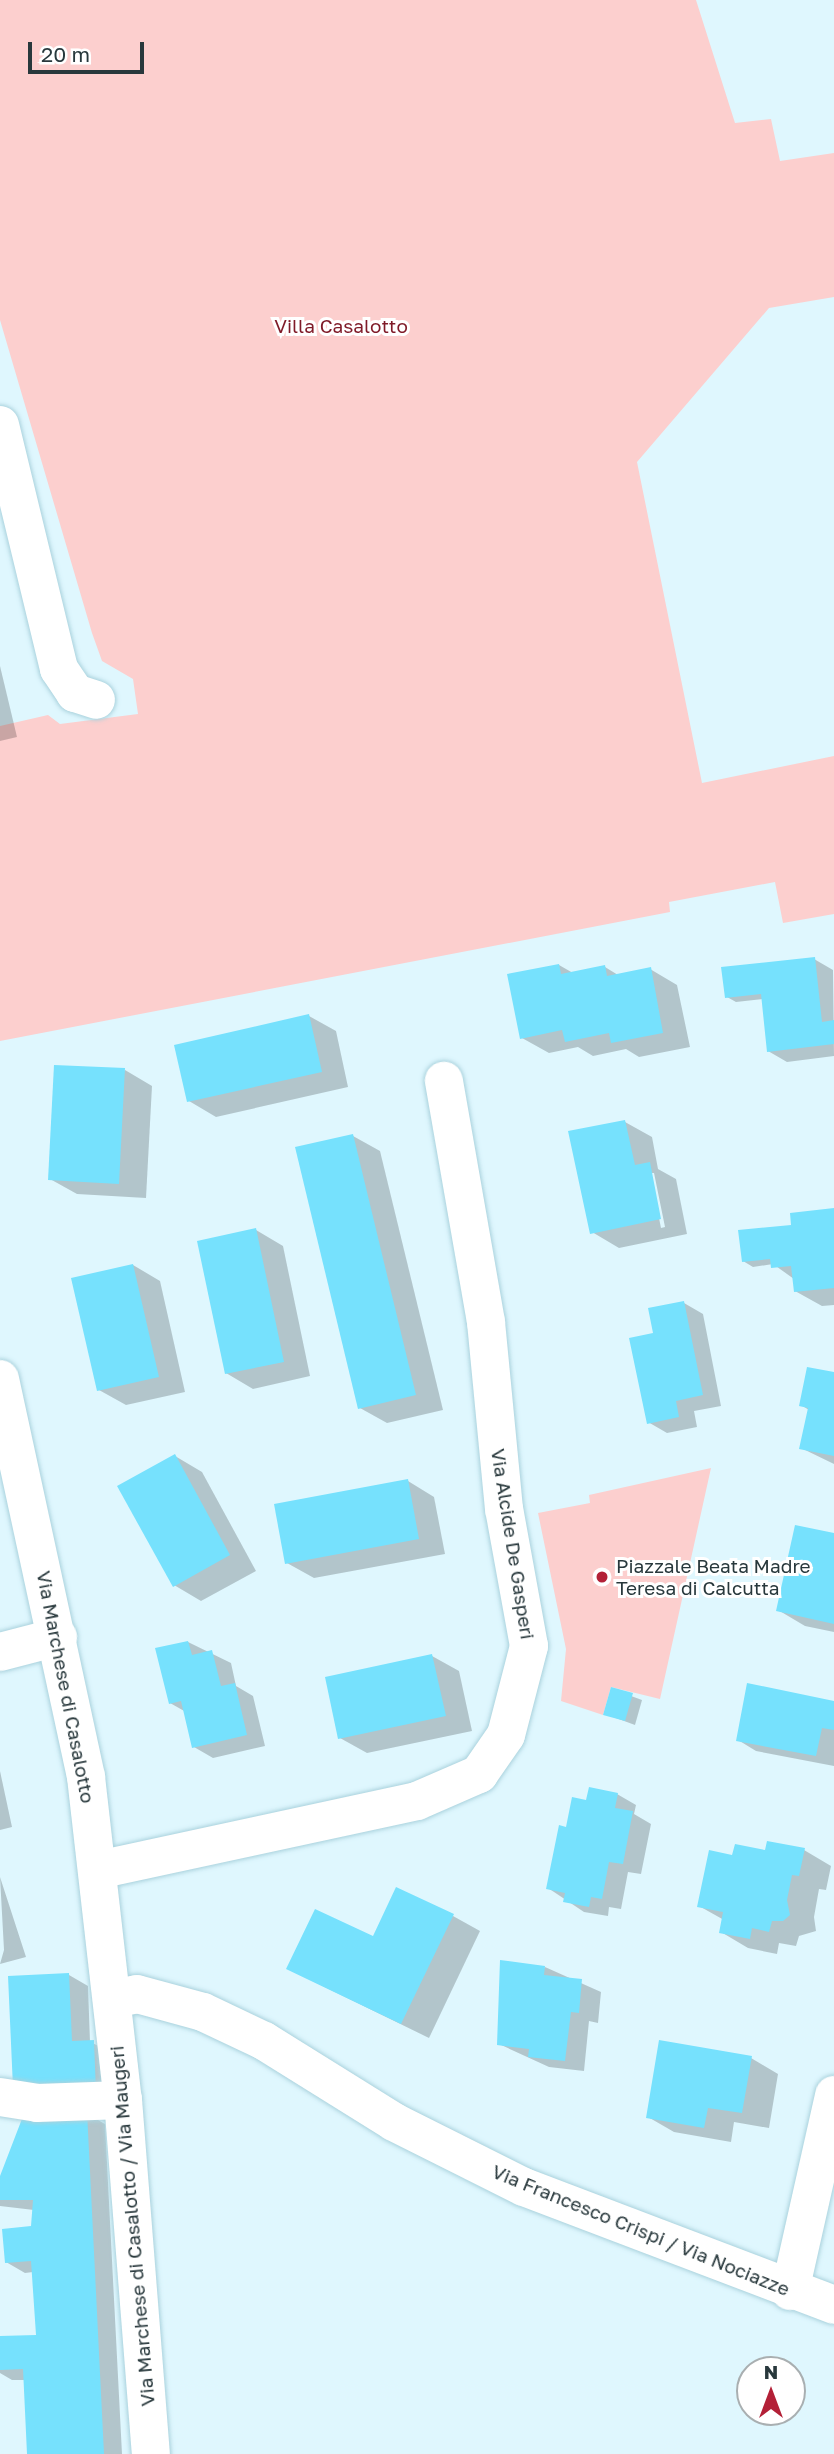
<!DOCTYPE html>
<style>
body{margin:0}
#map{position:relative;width:834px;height:2454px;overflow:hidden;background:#dff7fe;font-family:"Golos Text",sans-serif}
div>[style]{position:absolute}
.green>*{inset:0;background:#fccfce}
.shadow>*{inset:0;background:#0003}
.building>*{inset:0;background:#76e1fd}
.roads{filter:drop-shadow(0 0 2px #aad2dd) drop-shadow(0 0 2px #aad2dd)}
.minor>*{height:38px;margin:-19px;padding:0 19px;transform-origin:19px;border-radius:19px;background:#fff}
.tertiary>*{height:38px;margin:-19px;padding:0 19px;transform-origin:19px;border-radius:19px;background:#fff}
.dots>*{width:19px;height:19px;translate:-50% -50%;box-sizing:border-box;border:4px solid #fff;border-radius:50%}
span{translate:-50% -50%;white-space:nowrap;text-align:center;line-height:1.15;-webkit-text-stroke:6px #fff;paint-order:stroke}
.park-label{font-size:19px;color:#7f1a28}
.street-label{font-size:19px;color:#28383c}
.poi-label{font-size:19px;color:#28383c}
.left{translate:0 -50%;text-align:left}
.north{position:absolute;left:736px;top:2356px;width:70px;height:70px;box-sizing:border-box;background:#fff;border:2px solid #a9afb1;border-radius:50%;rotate:0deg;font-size:19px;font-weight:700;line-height:28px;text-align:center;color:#28383c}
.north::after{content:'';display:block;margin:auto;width:24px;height:32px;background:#b32037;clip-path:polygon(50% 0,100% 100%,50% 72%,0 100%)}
.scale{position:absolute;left:28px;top:42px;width:116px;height:32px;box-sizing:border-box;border:4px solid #28383c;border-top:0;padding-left:9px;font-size:21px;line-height:24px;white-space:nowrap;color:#28383c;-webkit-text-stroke:5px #fff;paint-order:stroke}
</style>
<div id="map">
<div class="green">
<div style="clip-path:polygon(0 0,696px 0,735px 123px,771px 119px,780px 161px,834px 153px,834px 297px,769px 308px,637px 462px,702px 783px,834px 756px,834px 914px,783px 923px,775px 882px,669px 902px,670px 912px,0 1041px,0 726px,48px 715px,60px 724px,138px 714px,133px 679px,102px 661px,92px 633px,0 320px)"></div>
<div style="clip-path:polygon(711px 1468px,660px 1699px,611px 1687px,603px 1715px,561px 1701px,566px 1649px,538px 1513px,590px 1503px,589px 1495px)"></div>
</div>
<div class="shadow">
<div style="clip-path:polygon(0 666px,17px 737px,0 741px)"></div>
<div style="clip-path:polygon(814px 959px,833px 970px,834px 1056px,787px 1062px,768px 1051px,763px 999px,736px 1002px,727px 997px)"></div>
<div style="clip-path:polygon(559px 965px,573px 973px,605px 967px,618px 975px,650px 969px,677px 985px,690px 1047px,639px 1057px,626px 1049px,593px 1056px,578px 1047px,549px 1053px,522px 1038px)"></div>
<div style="clip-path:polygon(309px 1016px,336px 1031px,348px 1087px,216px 1117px,189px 1101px)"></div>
<div style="clip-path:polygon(125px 1070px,152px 1086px,146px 1198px,77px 1194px,50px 1179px)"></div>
<div style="clip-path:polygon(evenodd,625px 1122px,652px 1137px,658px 1169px,676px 1179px,687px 1234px,619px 1248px,592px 1232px,625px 1122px,650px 1173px,654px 1173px,665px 1227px,661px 1228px,650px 1173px)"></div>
<div style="clip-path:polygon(353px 1136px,380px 1151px,443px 1410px,387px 1423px,360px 1408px)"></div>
<div style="clip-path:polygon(834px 1210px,834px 1305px,822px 1306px,795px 1291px,794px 1279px,773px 1264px,753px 1267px,743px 1261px,793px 1226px)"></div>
<div style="clip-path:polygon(256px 1230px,283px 1246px,310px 1376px,253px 1389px,226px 1373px)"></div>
<div style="clip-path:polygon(133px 1265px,160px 1281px,185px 1392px,126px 1405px,99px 1390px)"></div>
<div style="clip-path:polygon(684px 1303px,703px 1314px,721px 1406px,694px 1411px,697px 1427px,667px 1433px,648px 1422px,655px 1335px)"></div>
<div style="clip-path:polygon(834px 1374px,834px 1464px,801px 1448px,809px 1410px,801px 1405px)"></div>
<div style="clip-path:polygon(175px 1456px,202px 1472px,256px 1571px,201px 1601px,174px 1585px)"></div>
<div style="clip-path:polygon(408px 1481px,434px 1497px,445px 1554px,314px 1578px,287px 1563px)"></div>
<div style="clip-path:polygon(834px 1535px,834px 1632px,805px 1626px,778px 1610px)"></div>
<div style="clip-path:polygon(188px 1642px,231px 1663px,236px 1686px,253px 1696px,265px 1746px,213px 1758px,194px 1747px,186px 1712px,170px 1703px)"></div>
<div style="clip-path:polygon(432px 1656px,459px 1671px,472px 1731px,367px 1753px,340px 1738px)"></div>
<div style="clip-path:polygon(612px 1689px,642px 1700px,635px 1725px,605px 1714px)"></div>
<div style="clip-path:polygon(834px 1702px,834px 1766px,756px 1751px,738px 1740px)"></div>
<div style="clip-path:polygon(0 1771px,12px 1827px,0 1830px)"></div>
<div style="clip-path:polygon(617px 1794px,636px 1805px,634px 1814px,651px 1824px,641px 1874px,628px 1872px,621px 1909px,609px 1907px,608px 1916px,584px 1912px,548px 1888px,568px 1829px,587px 1802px)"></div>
<div style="clip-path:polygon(804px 1850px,831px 1866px,826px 1890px,819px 1889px,814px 1917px,816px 1931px,799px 1936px,796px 1946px,779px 1943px,777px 1954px,748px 1948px,721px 1932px,724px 1920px,699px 1906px,733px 1857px)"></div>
<div style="clip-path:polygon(0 1877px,26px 1957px,0 1964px,4px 1950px)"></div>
<div style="clip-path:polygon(453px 1916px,480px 1931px,429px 2038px,288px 1969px)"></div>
<div style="clip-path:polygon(545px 1967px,601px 1992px,598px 2023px,589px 2021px,584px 2071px,549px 2067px,499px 2044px)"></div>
<div style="clip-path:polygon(69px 1975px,88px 1986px,90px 2042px,112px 2052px,114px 2101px,33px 2098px)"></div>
<div style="clip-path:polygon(751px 2058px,778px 2074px,769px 2128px,734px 2122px,731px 2142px,674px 2132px,648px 2117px)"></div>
<div style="clip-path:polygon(86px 2113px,105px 2124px,122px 2454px,28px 2454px,26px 2380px,12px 2380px,0 2373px,0 2338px,38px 2337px,33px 2272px,25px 2273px,6px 2262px,33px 2228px,34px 2210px,0 2206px,0 2180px)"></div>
</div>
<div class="building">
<div style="clip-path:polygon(815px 957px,822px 1022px,834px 1020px,834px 1044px,767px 1052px,761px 994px,725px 998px,721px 967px)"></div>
<div style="clip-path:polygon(559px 964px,561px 974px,605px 965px,607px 976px,651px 967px,663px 1033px,611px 1043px,609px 1033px,565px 1042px,562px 1030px,520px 1039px,507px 974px)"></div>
<div style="clip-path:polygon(309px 1014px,322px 1072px,187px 1102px,174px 1045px)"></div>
<div style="clip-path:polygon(54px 1065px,125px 1068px,119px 1184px,48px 1180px)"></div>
<div style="clip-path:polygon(625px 1120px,635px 1165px,650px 1162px,661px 1219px,590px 1234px,568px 1131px)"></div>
<div style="clip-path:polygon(353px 1134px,416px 1395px,358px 1409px,295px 1147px)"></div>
<div style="clip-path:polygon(834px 1208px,834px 1288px,794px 1292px,791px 1266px,771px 1268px,770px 1259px,742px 1262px,738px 1230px,791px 1225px,790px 1213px)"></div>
<div style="clip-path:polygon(256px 1228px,284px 1362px,225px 1374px,197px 1241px)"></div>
<div style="clip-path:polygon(133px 1264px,159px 1377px,97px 1391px,71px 1278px)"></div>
<div style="clip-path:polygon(684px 1301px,703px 1395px,676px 1401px,679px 1417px,647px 1424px,629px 1338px,653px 1333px,648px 1308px)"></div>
<div style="clip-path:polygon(807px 1367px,834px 1372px,834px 1456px,799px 1449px,808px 1408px,799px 1406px)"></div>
<div style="clip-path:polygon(175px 1454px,230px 1555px,173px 1587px,117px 1486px)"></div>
<div style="clip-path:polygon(408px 1479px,419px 1539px,285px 1564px,274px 1504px)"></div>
<div style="clip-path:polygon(795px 1525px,834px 1533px,834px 1624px,776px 1611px)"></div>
<div style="clip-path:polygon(188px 1641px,192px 1655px,212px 1650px,221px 1686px,235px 1683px,247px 1735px,192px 1748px,181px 1701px,169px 1704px,155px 1648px)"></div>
<div style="clip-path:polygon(432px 1654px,446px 1716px,338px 1739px,325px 1677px)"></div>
<div style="clip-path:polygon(747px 1683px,834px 1701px,834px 1730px,822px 1728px,816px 1756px,736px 1741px)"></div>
<div style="clip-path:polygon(611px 1687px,633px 1693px,625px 1721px,603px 1715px)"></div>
<div style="clip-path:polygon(589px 1787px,618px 1793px,615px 1808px,633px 1811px,623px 1864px,609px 1862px,602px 1899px,591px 1897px,589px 1907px,563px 1902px,565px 1893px,546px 1889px,559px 1825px,566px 1827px,572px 1797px,586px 1800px)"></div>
<div style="clip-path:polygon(767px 1841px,805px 1848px,799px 1876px,792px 1875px,787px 1900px,790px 1915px,783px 1921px,772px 1921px,769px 1932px,752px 1928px,750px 1939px,719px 1933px,723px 1912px,697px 1907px,709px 1850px,732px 1855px,735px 1844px,765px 1850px)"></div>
<div style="clip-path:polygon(396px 1887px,454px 1914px,401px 2024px,286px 1969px,315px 1909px,373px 1936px)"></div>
<div style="clip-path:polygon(500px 1960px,545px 1966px,544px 1975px,582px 1979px,579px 2013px,571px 2012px,565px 2061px,528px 2057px,529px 2049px,497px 2045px)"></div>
<div style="clip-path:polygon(69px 1973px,72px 2041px,94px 2040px,96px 2092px,13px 2088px,8px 1976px)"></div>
<div style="clip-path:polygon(659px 2040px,752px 2056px,742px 2113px,708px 2108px,704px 2128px,646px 2118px)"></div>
<div style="clip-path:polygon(25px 2111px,87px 2111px,104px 2454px,27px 2454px,23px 2369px,0 2370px,0 2336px,36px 2335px,31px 2261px,5px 2263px,2px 2229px,31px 2226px,33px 2200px,0 2200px,0 2176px)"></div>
</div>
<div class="roads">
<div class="minor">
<div style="left:0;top:425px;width:251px;rotate:76.4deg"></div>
<div style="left:59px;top:669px;width:29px;rotate:56deg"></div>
<div style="left:75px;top:693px;width:22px;rotate:18deg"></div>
<div style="left:0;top:1652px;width:60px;rotate:-14.5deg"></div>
<div style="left:98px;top:1870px;width:326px;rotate:-12.2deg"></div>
<div style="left:417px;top:1801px;width:68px;rotate:-23.5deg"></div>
<div style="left:479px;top:1774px;width:47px;rotate:-55.3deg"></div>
<div style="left:506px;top:1735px;width:92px;rotate:-75.5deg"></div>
<div style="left:529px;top:1646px;width:139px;rotate:-100.3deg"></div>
<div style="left:504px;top:1509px;width:188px;rotate:-95.5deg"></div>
<div style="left:486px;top:1322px;width:245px;rotate:-99.9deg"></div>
<div style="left:112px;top:1999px;width:25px;rotate:-11deg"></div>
<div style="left:137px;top:1994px;width:68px;rotate:15.3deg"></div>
<div style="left:203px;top:2012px;width:68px;rotate:25.4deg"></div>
<div style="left:264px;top:2041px;width:153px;rotate:31.9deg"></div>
<div style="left:394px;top:2122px;width:145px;rotate:26.6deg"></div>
<div style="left:524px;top:2187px;width:332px;rotate:20.8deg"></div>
<div style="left:0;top:2097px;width:37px;rotate:9deg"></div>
<div style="left:37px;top:2103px;width:86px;rotate:-2deg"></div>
<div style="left:790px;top:2291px;width:201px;rotate:-77.3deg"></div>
</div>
<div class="tertiary">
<div style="left:0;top:1379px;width:407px;rotate:77.8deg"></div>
<div style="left:86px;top:1777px;width:325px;rotate:83.5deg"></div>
<div style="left:123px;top:2100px;width:355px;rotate:85.5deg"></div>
</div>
</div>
<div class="dots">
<div style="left:602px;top:1577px;background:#b32037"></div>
</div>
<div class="park-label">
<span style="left:341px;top:326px">Villa Casalotto</span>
</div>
<div class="street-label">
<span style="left:513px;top:1544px;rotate:81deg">Via Alcide De Gasperi</span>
<span style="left:66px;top:1687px;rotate:79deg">Via Marchese di Casalotto</span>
<span style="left:132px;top:2226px;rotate:-95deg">Via Marchese di Casalotto / Via Maugeri</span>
<span style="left:641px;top:2230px;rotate:22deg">Via Francesco Crispi / Via Nociazze</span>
</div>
<div class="poi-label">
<span class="left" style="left:616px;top:1577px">Piazzale Beata Madre<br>Teresa di Calcutta</span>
</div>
<div class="north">N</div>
<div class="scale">20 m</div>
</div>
